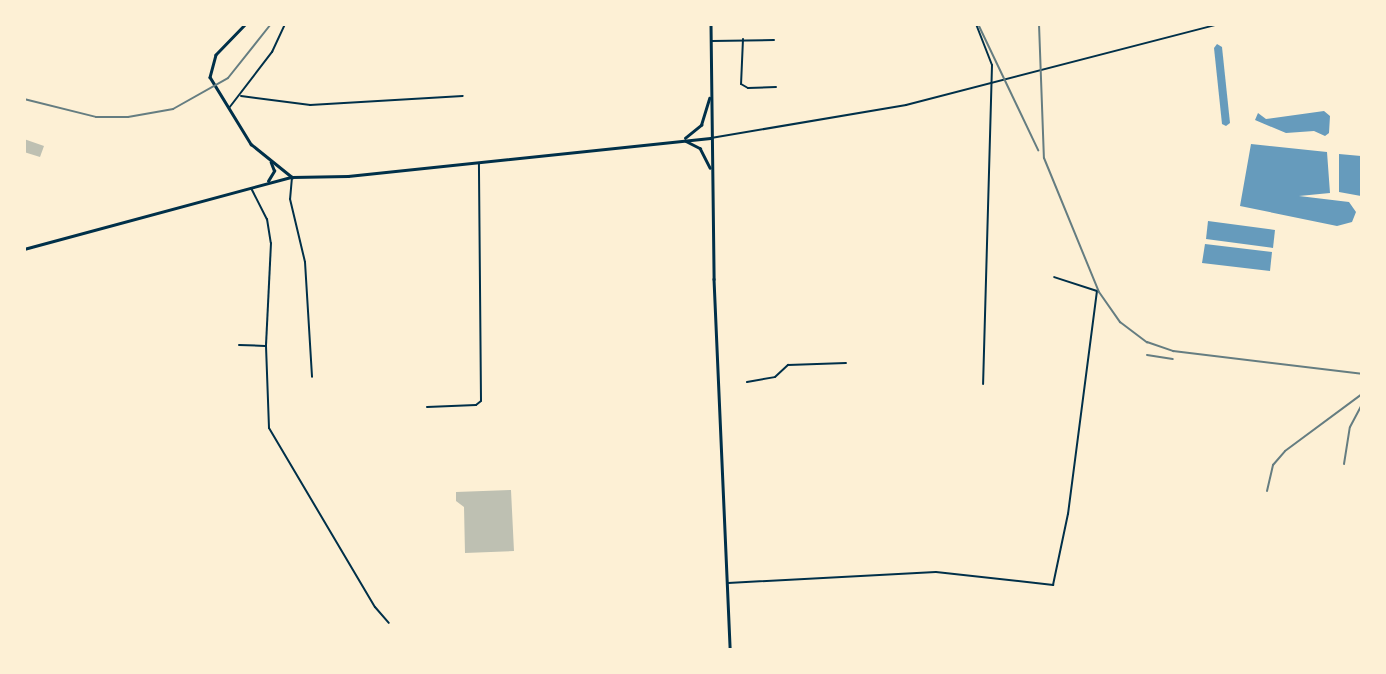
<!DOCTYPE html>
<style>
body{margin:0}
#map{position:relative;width:1386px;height:674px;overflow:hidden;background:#fdf0d5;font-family:Ubuntu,sans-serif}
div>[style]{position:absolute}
.water>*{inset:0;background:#669bbc}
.building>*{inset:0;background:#bec0b2}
.minor>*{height:2px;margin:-1px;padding:0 1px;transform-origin:1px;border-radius:1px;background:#003049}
.tertiary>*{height:2px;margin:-1px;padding:0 1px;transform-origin:1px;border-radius:1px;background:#003049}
.secondary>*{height:2.5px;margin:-1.25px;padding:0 1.25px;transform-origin:1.25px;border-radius:1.25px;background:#003049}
.primary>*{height:2.5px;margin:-1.25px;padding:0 1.25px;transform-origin:1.25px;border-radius:1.25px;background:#003049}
.rail>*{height:2px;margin:-1px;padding:0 1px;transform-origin:1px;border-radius:1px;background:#657d81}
span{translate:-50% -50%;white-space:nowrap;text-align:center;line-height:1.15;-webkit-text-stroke:5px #fdf0d5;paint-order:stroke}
.frame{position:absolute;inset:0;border:26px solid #fdf0d5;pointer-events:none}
</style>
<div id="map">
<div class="water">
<div style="clip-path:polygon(1217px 44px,1222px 47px,1230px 123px,1226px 126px,1222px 124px,1214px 48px)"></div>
<div style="clip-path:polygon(1324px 111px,1330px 116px,1329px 133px,1325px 136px,1314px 131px,1286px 133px,1255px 120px,1258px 113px,1266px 119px)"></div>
<div style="clip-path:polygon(1251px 144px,1327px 152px,1330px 193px,1299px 196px,1349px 202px,1356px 212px,1352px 222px,1337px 226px,1240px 206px)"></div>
<div style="clip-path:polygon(1339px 154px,1361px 156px,1361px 196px,1339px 192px)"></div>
<div style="clip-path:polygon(1208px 221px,1275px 230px,1273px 248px,1206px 239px)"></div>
<div style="clip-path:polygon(1205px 244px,1272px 252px,1270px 271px,1202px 263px)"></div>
</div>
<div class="building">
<div style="clip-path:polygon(24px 139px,44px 146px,40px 157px,24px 152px)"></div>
<div style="clip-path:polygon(511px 490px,514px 551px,465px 553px,464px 507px,456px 501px,456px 492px)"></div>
</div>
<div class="minor">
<div style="left:976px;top:24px;width:44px;rotate:68.7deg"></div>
<div style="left:992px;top:65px;width:319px;rotate:91.6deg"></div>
<div style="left:743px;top:39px;width:45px;rotate:92.5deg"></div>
<div style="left:741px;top:84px;width:8px;rotate:30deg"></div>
<div style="left:748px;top:88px;width:28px;rotate:-2deg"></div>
<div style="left:712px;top:41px;width:62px;rotate:-0.9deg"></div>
<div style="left:241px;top:96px;width:70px;rotate:7.4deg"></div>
<div style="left:310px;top:105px;width:153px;rotate:-3.4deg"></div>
<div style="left:229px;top:108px;width:71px;rotate:-52.5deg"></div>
<div style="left:272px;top:52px;width:31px;rotate:-65deg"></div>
<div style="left:292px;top:177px;width:22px;rotate:95deg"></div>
<div style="left:290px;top:199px;width:65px;rotate:76.6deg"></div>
<div style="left:305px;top:262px;width:115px;rotate:86.5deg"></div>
<div style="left:251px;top:188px;width:35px;rotate:63deg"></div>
<div style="left:267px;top:219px;width:24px;rotate:81deg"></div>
<div style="left:271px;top:243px;width:103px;rotate:92.8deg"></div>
<div style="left:266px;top:346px;width:82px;rotate:87.9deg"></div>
<div style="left:269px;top:428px;width:208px;rotate:59.4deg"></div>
<div style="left:375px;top:607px;width:21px;rotate:49deg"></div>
<div style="left:239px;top:345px;width:26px;rotate:2deg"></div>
<div style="left:747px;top:382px;width:28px;rotate:-10deg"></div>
<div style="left:775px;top:377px;width:18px;rotate:-43deg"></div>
<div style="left:788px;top:365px;width:58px;rotate:-2deg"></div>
<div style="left:427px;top:407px;width:49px;rotate:-2.3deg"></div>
<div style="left:476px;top:405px;width:6px;rotate:-39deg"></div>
<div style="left:481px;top:401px;width:238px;rotate:-90.5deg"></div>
<div style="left:728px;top:583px;width:208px;rotate:-3deg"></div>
<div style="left:936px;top:572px;width:118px;rotate:6.3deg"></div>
<div style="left:1053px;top:585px;width:73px;rotate:-78.1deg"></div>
<div style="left:1068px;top:514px;width:225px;rotate:-82.6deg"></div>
<div style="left:1097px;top:291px;width:45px;rotate:-162deg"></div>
</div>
<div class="tertiary">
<div style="left:711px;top:138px;width:198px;rotate:-9.6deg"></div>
<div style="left:906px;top:105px;width:324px;rotate:-14.5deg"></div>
</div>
<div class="secondary">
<div style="left:268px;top:181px;width:12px;rotate:-59deg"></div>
<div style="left:274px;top:171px;width:9px;rotate:-111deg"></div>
<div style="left:24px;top:249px;width:277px;rotate:-15.1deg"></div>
</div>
<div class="primary">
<div style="left:246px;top:24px;width:43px;rotate:134.1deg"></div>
<div style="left:216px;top:55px;width:23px;rotate:105deg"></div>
<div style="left:210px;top:77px;width:79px;rotate:58.5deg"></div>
<div style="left:251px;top:144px;width:53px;rotate:38.8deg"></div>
<div style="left:292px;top:177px;width:56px;rotate:-1deg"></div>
<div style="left:348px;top:176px;width:364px;rotate:-6deg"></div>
<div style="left:711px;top:24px;width:255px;rotate:89.3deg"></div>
<div style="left:714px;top:279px;width:371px;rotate:87.5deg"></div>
<div style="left:685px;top:138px;width:21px;rotate:-39deg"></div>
<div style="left:701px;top:125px;width:28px;rotate:-73deg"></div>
<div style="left:686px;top:141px;width:16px;rotate:27deg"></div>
<div style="left:700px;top:148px;width:22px;rotate:63deg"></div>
</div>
<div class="rail">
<div style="left:978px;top:24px;width:140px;rotate:64.5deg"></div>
<div style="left:1039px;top:24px;width:134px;rotate:87.9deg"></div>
<div style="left:1044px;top:158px;width:145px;rotate:67.7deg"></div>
<div style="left:1099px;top:292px;width:37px;rotate:55deg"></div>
<div style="left:1120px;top:322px;width:34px;rotate:37deg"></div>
<div style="left:1147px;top:342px;width:28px;rotate:19deg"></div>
<div style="left:1173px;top:351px;width:190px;rotate:6.9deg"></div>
<div style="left:24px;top:99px;width:74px;rotate:14deg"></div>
<div style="left:96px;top:117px;width:32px"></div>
<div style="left:128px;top:117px;width:46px;rotate:-10.1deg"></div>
<div style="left:173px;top:109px;width:63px;rotate:-29.4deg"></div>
<div style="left:228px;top:78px;width:69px;rotate:-51.5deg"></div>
<div style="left:1147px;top:355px;width:26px;rotate:9deg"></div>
<div style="left:1344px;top:464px;width:37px;rotate:-81deg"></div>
<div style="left:1350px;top:427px;width:26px;rotate:-62deg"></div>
<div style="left:1267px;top:491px;width:27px;rotate:-77deg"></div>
<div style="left:1273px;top:465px;width:18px;rotate:-49deg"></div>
<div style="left:1285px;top:451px;width:96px;rotate:-36.5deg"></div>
</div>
<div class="frame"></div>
</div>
